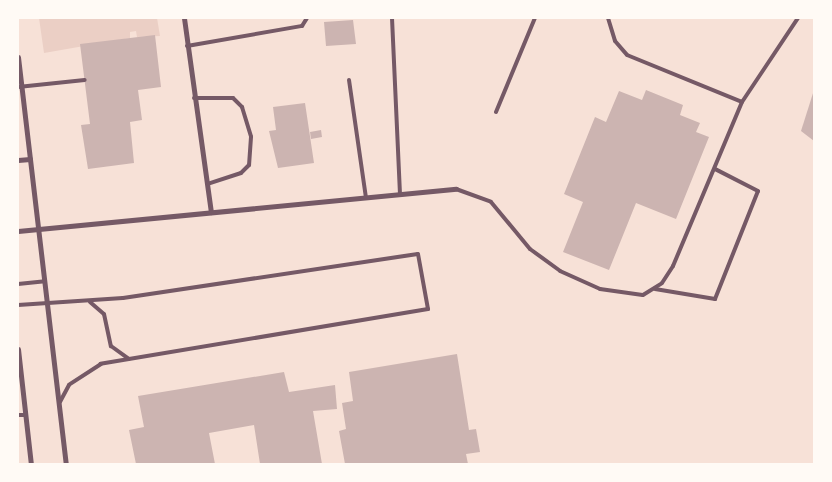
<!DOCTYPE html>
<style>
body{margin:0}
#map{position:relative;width:832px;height:482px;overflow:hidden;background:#f7e1d7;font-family:"Work Sans",sans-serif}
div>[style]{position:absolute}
.green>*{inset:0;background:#ebcfc5}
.building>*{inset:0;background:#ccb4b1}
.service>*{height:4px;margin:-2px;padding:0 2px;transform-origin:2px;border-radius:2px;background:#755966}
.minor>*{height:5px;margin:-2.5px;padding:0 2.5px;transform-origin:2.5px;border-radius:2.5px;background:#755966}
span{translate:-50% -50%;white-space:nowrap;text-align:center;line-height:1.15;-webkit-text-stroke:5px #fffaf5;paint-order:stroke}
.frame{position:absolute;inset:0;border:19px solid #fffaf5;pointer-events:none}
</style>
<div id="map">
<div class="green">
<div style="clip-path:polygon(39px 18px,157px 18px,160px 36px,137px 37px,136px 31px,130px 32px,130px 38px,44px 53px)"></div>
</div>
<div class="building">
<div style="clip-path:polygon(353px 20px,356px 44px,326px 46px,324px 22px)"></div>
<div style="clip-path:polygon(155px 35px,161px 87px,138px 90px,142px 120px,130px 122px,134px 163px,88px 169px,81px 125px,90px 124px,80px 44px)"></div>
<div style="clip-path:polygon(646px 90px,683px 105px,680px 115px,700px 123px,696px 132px,709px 137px,676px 219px,636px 203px,609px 270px,563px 252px,583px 202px,564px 194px,595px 117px,606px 122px,619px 91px,642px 100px)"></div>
<div style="clip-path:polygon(814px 90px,814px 141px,801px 131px)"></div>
<div style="clip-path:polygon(305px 103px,314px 163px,278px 168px,269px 131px,276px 130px,273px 107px)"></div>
<div style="clip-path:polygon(321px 130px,322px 137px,311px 139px,310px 132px)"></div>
<div style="clip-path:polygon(457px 354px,469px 430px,476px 429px,480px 452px,466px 454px,468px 464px,345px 464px,339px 431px,346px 429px,342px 403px,353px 401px,349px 372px)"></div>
<div style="clip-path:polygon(284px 372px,289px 392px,335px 385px,337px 409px,313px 411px,322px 464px,260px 464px,254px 425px,209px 433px,215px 464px,136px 464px,129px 430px,144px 427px,138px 396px)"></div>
</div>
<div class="service">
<div style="left:392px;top:18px;width:177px;rotate:87.4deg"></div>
<div style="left:608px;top:18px;width:24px;rotate:73deg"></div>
<div style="left:615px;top:41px;width:18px;rotate:49deg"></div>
<div style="left:627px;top:55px;width:124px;rotate:22.2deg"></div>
<div style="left:742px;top:102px;width:101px;rotate:-56.3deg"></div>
<div style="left:187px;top:46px;width:117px;rotate:-9.9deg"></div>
<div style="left:302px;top:26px;width:9px;rotate:-58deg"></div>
<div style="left:349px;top:80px;width:119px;rotate:81.8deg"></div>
<div style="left:18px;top:87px;width:67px;rotate:-6deg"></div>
<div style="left:194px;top:98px;width:39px"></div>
<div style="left:233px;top:98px;width:13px;rotate:45deg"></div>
<div style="left:242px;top:107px;width:31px;rotate:73deg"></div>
<div style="left:251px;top:137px;width:28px;rotate:94deg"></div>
<div style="left:249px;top:165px;width:11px;rotate:135deg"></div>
<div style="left:241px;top:173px;width:35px;rotate:162deg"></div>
<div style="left:496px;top:112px;width:102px;rotate:-67.5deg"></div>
<div style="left:456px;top:189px;width:37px;rotate:20deg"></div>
<div style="left:491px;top:202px;width:61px;rotate:50.3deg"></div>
<div style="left:530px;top:249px;width:37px;rotate:36deg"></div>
<div style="left:560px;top:271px;width:44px;rotate:24.2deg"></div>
<div style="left:600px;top:289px;width:43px;rotate:7.9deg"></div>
<div style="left:643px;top:295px;width:22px;rotate:-32deg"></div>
<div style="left:662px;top:283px;width:20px;rotate:-57deg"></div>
<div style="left:673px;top:266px;width:178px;rotate:-67.2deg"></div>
<div style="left:18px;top:284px;width:27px;rotate:-6deg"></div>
<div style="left:655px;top:289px;width:61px;rotate:9.5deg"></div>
<div style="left:715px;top:299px;width:116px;rotate:-68.3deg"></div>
<div style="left:758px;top:191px;width:48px;rotate:-152.9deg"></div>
<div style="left:90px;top:302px;width:18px;rotate:41deg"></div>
<div style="left:104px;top:314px;width:33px;rotate:78deg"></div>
<div style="left:111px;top:346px;width:22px;rotate:36deg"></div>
<div style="left:18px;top:305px;width:105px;rotate:-3.8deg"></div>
<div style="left:123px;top:298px;width:298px;rotate:-8.5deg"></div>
<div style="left:418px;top:254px;width:56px;rotate:79.7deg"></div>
<div style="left:428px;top:309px;width:332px;rotate:170.5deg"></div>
<div style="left:101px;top:364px;width:38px;rotate:147deg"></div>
<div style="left:69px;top:385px;width:19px;rotate:118deg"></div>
<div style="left:18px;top:415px;width:7px"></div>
</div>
<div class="minor">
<div style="left:184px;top:18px;width:196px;rotate:82.1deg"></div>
<div style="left:18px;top:57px;width:410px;rotate:83.3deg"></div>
<div style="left:18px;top:160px;width:12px;rotate:-5deg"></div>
<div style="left:18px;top:231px;width:440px;rotate:-5.5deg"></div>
<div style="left:18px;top:349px;width:116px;rotate:83.6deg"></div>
</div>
<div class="frame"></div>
</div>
